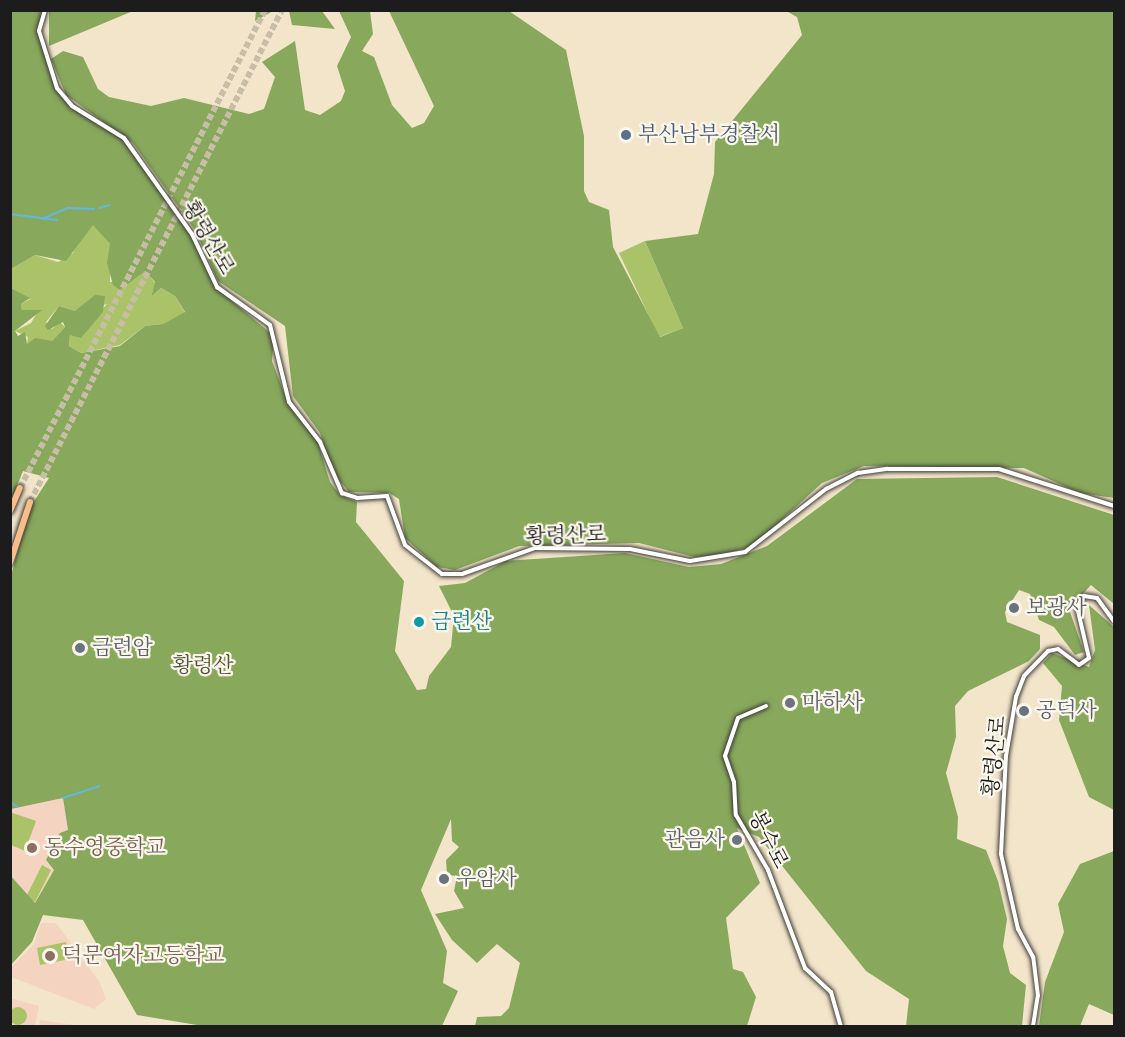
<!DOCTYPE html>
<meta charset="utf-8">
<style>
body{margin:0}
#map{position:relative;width:1125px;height:1037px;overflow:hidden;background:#f3e5ca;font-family:Cardo,"Noto Serif KR",serif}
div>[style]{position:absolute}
.built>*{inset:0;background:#f4d3c0}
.green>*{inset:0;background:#abc368}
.round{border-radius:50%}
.forest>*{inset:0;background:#88a95c}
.stream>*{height:1.5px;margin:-0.75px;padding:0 0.75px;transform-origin:0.75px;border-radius:0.75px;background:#64b7e0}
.highway-tunnel>*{height:6px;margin-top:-3px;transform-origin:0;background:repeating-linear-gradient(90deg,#c8bda7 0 6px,transparent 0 9px)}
.roads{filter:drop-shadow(0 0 2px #3c3a36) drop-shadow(0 0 2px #3c3a36)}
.minor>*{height:4px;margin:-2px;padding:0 2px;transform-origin:2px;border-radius:2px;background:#fff}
.highway>*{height:6px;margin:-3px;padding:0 3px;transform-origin:3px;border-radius:3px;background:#f8bd89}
.dots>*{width:16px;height:16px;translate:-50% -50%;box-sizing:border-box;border:3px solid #fbf7ec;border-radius:50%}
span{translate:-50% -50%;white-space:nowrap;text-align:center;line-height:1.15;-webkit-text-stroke:4.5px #fbf7ec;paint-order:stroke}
.service-label{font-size:21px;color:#4e5e75}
.left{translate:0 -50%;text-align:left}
.street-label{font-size:21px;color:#1c1c1c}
.worship-label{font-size:21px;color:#5b616d}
.right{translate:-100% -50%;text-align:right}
.culture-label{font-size:21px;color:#0d838f}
.park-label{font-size:21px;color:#4e5637}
.education-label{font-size:21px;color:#785e54}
.frame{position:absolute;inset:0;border:12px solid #1c1c1c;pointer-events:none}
</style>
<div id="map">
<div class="built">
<div style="clip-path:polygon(63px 798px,68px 830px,46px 861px,54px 870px,35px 903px,11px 876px,11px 809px)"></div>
<div style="clip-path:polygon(41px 923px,56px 923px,99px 981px,106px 999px,94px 1009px,11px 977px,10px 968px,34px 944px)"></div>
<div style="clip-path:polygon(10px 998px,39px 1006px,35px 1026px,11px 1026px)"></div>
<div style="clip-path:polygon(40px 1020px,82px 1026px,39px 1026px)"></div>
</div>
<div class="green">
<div style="clip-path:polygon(93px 224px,110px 244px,110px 282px,129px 281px,145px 270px,155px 283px,151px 297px,161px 288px,175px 296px,185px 313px,163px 324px,145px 326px,120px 345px,81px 353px,69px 346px,70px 335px,78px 335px,107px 304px,75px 311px,59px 306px,46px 322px,52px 329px,60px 322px,65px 327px,52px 341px,27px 344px,28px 337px,15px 331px,31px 323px,37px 313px,22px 310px,21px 304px,30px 299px,11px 288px,11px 269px,35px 255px,58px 262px,73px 253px,79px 236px)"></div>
<div style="clip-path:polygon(645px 241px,683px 328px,659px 337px,619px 253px)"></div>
<div style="clip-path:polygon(10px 812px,36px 821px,25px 851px,11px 845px)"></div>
<div style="clip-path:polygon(42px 865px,51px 870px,35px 902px,26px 897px)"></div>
<div style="clip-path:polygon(66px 942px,70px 959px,40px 965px,37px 948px)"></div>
<div class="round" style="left:9px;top:1007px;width:18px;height:18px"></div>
</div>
<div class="forest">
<div style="clip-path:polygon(43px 10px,37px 29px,56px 90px,71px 106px,122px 139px,189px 233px,216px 288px,274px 336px,272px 361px,287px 401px,318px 443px,330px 482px,340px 495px,357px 502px,356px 522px,404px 581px,395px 651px,417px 690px,426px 689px,429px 676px,451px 647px,454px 616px,439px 586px,465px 583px,506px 561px,625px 553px,689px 567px,721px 564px,767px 546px,857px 479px,997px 477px,1114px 515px,1114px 604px,1091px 585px,1069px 609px,1084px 652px,1075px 655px,1054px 627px,1039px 620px,1030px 594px,1019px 590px,1005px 612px,1007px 622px,1040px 635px,1040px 649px,1029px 661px,968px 691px,955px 706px,956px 737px,946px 773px,958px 817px,957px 839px,986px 850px,998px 881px,1007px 919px,1003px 946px,1010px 973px,1026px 985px,1022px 1026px,906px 1026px,909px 999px,866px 971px,759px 837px,737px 828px,760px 883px,726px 918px,733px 969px,743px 972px,756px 997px,747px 1026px,475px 1026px,477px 1017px,501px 1016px,509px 1008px,520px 963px,497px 944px,477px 963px,452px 940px,435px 914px,464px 908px,454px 891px,457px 876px,447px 875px,446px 860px,459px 847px,452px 841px,451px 819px,421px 890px,447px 951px,443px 983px,458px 991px,442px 1026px,203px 1026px,137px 1015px,83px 920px,43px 915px,32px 942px,11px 965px,11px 876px,35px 903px,54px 870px,46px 860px,60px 833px,68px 830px,63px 798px,11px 809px,11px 576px,29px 509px,49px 478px,23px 471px,11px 501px,11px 288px,30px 298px,21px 304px,22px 310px,42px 310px,15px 331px,18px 336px,25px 332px,27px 344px,35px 338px,52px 341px,65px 327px,63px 322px,48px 330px,45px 326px,59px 306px,75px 311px,95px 295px,105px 296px,103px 312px,81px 338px,70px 335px,69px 346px,81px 353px,120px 346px,145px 326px,163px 324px,185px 312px,175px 296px,161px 288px,151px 297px,155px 282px,145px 271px,120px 290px,113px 285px,107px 263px,110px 244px,93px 225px,66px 261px,35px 255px,11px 269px,11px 11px)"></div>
<div style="clip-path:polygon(49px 10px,133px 10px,133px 11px,49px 46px)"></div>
<div style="clip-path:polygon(256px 11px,257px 10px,273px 11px,255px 21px)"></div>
<div style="clip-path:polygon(289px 11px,322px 11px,335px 29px,292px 25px)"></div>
<div style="clip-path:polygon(339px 11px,370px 11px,373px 34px,362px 51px,374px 57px,392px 105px,412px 128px,424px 123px,434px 106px,389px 11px,509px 11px,566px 50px,584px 136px,584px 191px,589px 202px,609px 210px,613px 247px,660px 337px,683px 328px,645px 241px,698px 234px,714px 174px,715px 142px,802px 35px,797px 17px,786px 11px,1114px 11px,1114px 498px,1080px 493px,1024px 468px,864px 466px,822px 483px,753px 546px,720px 555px,694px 557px,639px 543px,519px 546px,455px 570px,437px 567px,405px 538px,399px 499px,389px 493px,349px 492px,334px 474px,320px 433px,293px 396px,285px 326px,218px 281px,195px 230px,133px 143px,66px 95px,51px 59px,63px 51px,83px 57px,98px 89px,109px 97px,151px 106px,184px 98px,249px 114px,264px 109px,275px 77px,262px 62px,295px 41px,305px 110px,320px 115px,341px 101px,345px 91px,337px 66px,351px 37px)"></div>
<div style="clip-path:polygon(1089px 605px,1114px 627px,1114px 810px,1089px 797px,1059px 720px,1062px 686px,1043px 663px,1052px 653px,1089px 667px,1095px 650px)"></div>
<div style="clip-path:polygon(1114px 851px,1114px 1015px,1089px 1004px,1080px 1026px,1039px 1026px,1045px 982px,1064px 932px,1058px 904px,1080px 864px)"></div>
</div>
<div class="stream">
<div style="left:99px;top:208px;width:11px;rotate:-15deg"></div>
<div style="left:10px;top:214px;width:47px;rotate:7.3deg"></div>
<div style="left:42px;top:219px;width:28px;rotate:-23deg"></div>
<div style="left:68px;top:208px;width:26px;rotate:2deg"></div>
<div style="left:63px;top:798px;width:38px;rotate:-18deg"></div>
<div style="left:10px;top:802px;width:9px;rotate:32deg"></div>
</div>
<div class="highway-tunnel">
<div style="left:20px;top:488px;width:537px;rotate:-62.86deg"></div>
<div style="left:30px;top:502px;width:553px;rotate:-62.88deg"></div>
</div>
<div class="roads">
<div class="minor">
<div style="left:45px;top:10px;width:22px;rotate:106deg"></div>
<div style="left:39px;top:31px;width:60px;rotate:72.5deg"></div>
<div style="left:57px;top:88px;width:23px;rotate:50deg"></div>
<div style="left:72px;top:106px;width:61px;rotate:31.6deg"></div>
<div style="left:124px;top:138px;width:118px;rotate:54.7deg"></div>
<div style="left:192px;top:234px;width:59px;rotate:64.7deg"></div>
<div style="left:217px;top:287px;width:65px;rotate:35.6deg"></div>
<div style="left:270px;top:325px;width:79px;rotate:76.1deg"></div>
<div style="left:289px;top:402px;width:51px;rotate:52.2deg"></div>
<div style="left:320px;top:442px;width:56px;rotate:66.7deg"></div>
<div style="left:342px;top:493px;width:16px;rotate:18deg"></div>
<div style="left:357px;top:498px;width:30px;rotate:-4deg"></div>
<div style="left:387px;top:496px;width:52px;rotate:69.8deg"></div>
<div style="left:405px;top:545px;width:47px;rotate:38.1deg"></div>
<div style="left:442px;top:574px;width:20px"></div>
<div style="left:462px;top:574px;width:77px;rotate:-19.6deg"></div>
<div style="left:535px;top:548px;width:95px;rotate:0.6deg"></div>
<div style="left:630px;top:549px;width:61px;rotate:11.3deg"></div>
<div style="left:690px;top:561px;width:56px;rotate:-9.3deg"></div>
<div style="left:745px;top:552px;width:103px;rotate:-37.9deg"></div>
<div style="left:826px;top:489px;width:36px;rotate:-27deg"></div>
<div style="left:858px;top:473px;width:30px;rotate:-8deg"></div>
<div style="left:888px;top:469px;width:111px"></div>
<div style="left:999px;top:469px;width:121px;rotate:17.8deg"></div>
<div style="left:766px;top:706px;width:30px;rotate:157deg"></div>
<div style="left:738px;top:718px;width:40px;rotate:108.9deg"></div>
<div style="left:725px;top:756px;width:28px;rotate:71deg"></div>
<div style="left:734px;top:782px;width:33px;rotate:87deg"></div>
<div style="left:736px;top:815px;width:64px;rotate:59.8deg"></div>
<div style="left:768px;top:870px;width:105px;rotate:69.3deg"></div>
<div style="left:805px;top:968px;width:35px;rotate:43deg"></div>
<div style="left:831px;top:992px;width:35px;rotate:74deg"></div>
<div style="left:1033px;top:1026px;width:30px;rotate:-81deg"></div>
<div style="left:1038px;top:996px;width:39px;rotate:-97deg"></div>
<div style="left:1033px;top:957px;width:32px;rotate:-118deg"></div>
<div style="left:1018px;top:929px;width:77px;rotate:-102.8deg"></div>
<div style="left:1001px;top:854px;width:98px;rotate:-87.1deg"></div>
<div style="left:1006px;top:756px;width:60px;rotate:-80.4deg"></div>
<div style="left:1016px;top:697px;width:22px;rotate:-69deg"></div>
<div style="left:1024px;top:676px;width:35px;rotate:-46deg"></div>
<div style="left:1048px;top:651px;width:10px;rotate:-11deg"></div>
<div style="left:1058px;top:649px;width:26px;rotate:37deg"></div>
<div style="left:1079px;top:665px;width:12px;rotate:-35deg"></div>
<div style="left:1089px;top:658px;width:52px;rotate:-103.2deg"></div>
<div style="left:1077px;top:607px;width:13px;rotate:-58deg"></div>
<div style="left:1084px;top:596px;width:13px;rotate:9deg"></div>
<div style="left:1097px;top:598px;width:29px;rotate:54deg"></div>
</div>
<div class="highway">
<div style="left:10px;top:511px;width:25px;rotate:-67deg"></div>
<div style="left:10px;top:563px;width:64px;rotate:-71.8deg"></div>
</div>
</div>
<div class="dots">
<div style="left:626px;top:135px;background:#5c6f8a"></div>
<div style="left:1014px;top:608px;background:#6b7280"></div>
<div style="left:419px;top:622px;background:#0f9aa8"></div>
<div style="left:80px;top:648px;background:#6b7280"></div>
<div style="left:790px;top:703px;background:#6b7280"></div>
<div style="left:1024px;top:711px;background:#6b7280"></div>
<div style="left:737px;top:840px;background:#6b7280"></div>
<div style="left:32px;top:848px;background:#8d6e63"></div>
<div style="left:444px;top:879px;background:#6b7280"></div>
<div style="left:50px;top:956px;background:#8d6e63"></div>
</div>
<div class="service-label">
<span class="left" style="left:638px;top:135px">부산남부경찰서</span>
</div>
<div class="street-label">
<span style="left:208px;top:238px;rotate:60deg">황령산로</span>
<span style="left:566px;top:536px;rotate:-2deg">황령산로</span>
<span style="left:995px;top:756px;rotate:-84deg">황령산로</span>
<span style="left:768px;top:840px;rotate:63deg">봉수로</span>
</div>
<div class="worship-label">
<span class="left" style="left:1026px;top:608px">보광사</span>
<span class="left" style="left:92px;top:648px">금련암</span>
<span class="left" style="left:802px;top:703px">마하사</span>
<span class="left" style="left:1036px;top:711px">공덕사</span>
<span class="right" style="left:725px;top:840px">관음사</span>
<span class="left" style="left:456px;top:879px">우암사</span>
</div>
<div class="culture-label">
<span class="left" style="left:431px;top:622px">금련산</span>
</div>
<div class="park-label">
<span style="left:203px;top:666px">황령산</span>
</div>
<div class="education-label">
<span class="left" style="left:44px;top:848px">동수영중학교</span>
<span class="left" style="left:62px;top:956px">덕문여자고등학교</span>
</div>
<div class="frame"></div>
</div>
